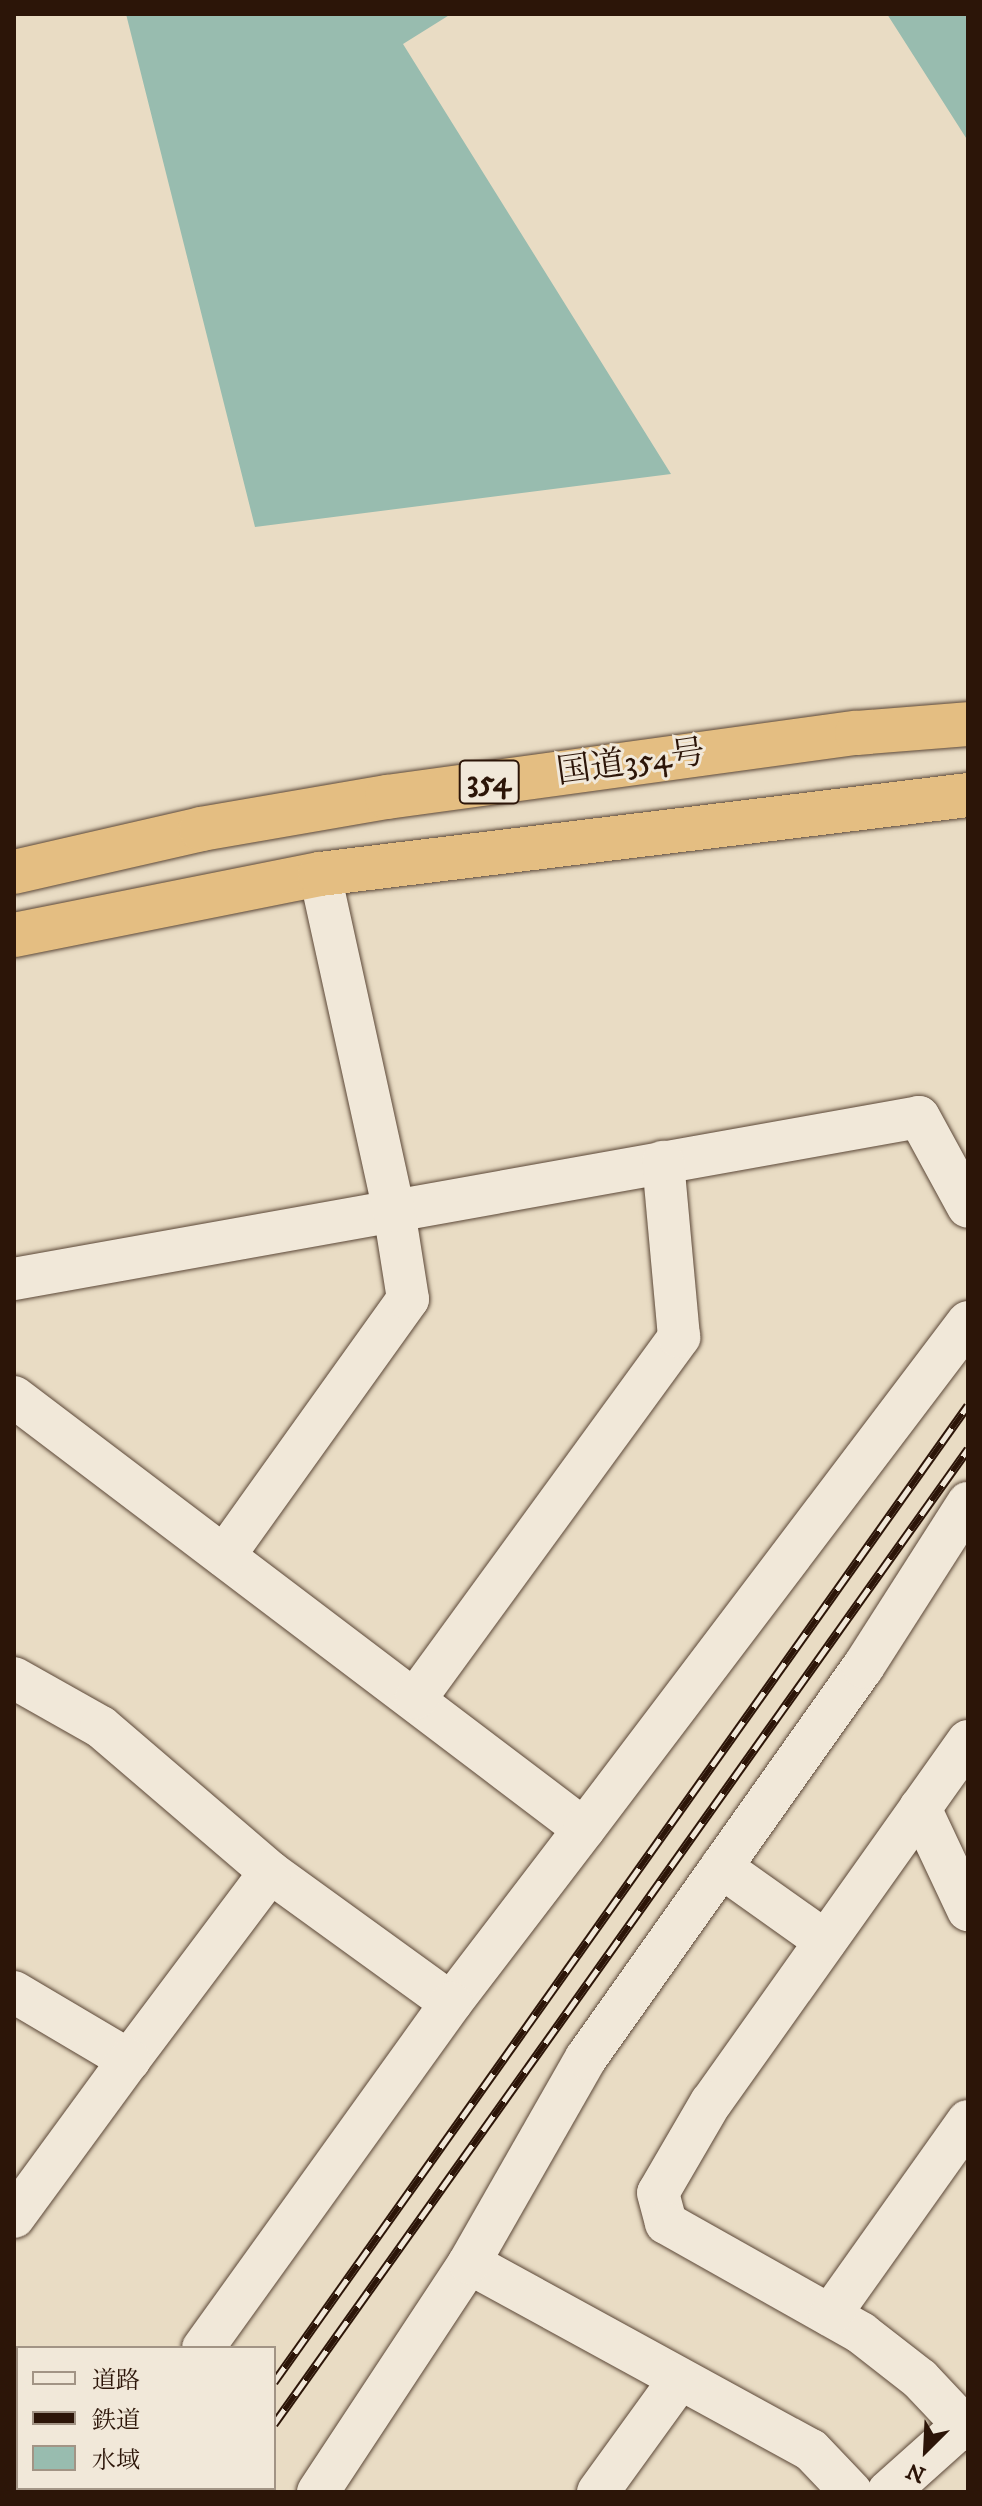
<!DOCTYPE html>
<meta charset="utf-8">
<style>
body{margin:0}
#map{position:relative;width:982px;height:2506px;overflow:hidden;background:#e9dcc4;font-family:"IM FELL DW Pica","Noto Serif JP",serif}
div>[style]{position:absolute}
.water>*{inset:0;background:#98bcaf}
.roads{filter:drop-shadow(0 0 2px #5b4737) drop-shadow(0 0 2px #5b4737)}
.street>*{height:42px;margin:-21px;padding:0 21px;transform-origin:21px;border-radius:21px;background:#f1e8d9}
.highway>*{height:44px;margin:-22px;padding:0 22px;transform-origin:22px;border-radius:22px;background:#e4be82}
.rail>*{height:9px;margin-top:-4.5px;transform-origin:0;background:repeating-linear-gradient(90deg,#f1e8d9 0 18px,#2c1508 0 36px);box-sizing:border-box;border-block:2px solid #2c1508}
span{translate:-50% -50%;white-space:nowrap;text-align:center;line-height:1.15;-webkit-text-stroke:6px #f1e8d9;paint-order:stroke}
.shield-label span{padding:2px 6px;background:#f1e8d9;border:2px solid;border-radius:6px;-webkit-text-stroke-width:0}
.shield-label{font-size:32px;color:#2c1508;font-weight:700}
.street-label{font-size:34px;color:#2c1508}
.frame{position:absolute;inset:0;border:16px solid #2c1508;pointer-events:none}
.legend{position:absolute;left:16px;top:2346px;width:260px;height:144px;box-sizing:border-box;background:#f1e8d9;border:2px solid #a29485;margin:0;padding:10px 14px;list-style:none;font-size:24px;color:#2c1508}
.legend li{display:flex;align-items:center;gap:16px;height:40px}
.legend b{width:40px;border:2px solid #a29485}
.north{position:absolute;left:886px;top:2410px;width:80px;height:80px;-webkit-text-stroke:6px #f1e8d9;paint-order:stroke;rotate:204deg;font-size:22px;font-weight:700;line-height:32px;text-align:center;color:#2c1508}
.north::after{content:'';display:block;margin:auto;width:28px;height:36px;background:#2c1508;clip-path:polygon(50% 0,100% 100%,50% 72%,0 100%)}
</style>
<div id="map">
<div class="water">
<div style="clip-path:polygon(126px 14px,451px 14px,403px 44px,671px 474px,255px 527px)"></div>
<div style="clip-path:polygon(887px 14px,968px 14px,968px 141px,903px 39px)"></div>
</div>
<div class="roads">
<div class="street">
<div style="left:14px;top:1279px;width:919px;rotate:-10.15deg"></div>
<div style="left:919px;top:1117px;width:102px;rotate:61.4deg"></div>
<div style="left:14px;top:1397px;width:715px;rotate:37.16deg"></div>
<div style="left:584px;top:1829px;width:219px;rotate:127.4deg"></div>
<div style="left:224px;top:1556px;width:316px;rotate:-54.4deg"></div>
<div style="left:408px;top:1299px;width:89px;rotate:-99deg"></div>
<div style="left:394px;top:1211px;width:345px;rotate:-102.4deg"></div>
<div style="left:14px;top:1678px;width:100px;rotate:29.4deg"></div>
<div style="left:101px;top:1727px;width:223px;rotate:40.6deg"></div>
<div style="left:270px;top:1872px;width:223px;rotate:35.9deg"></div>
<div style="left:451px;top:2003px;width:425px;rotate:125.7deg"></div>
<div style="left:416px;top:1698px;width:447px;rotate:-53.9deg"></div>
<div style="left:679px;top:1337px;width:176px;rotate:-95.2deg"></div>
<div style="left:968px;top:1741px;width:443px;rotate:125.4deg"></div>
<div style="left:711px;top:2102px;width:105px;rotate:120.2deg"></div>
<div style="left:658px;top:2193px;width:31px;rotate:75deg"></div>
<div style="left:666px;top:2223px;width:224px;rotate:29.4deg"></div>
<div style="left:861px;top:2333px;width:75px;rotate:37.9deg"></div>
<div style="left:920px;top:2379px;width:70px;rotate:46.7deg"></div>
<div style="left:920px;top:1808px;width:113px;rotate:64.8deg"></div>
<div style="left:584px;top:1829px;width:636px;rotate:-52.86deg"></div>
<div style="left:721px;top:1867px;width:128px;rotate:35.4deg"></div>
<div style="left:14px;top:1992px;width:134px;rotate:30.6deg"></div>
<div style="left:129px;top:2060px;width:235px;rotate:-53.1deg"></div>
<div style="left:14px;top:2217px;width:195px;rotate:-53.8deg"></div>
<div style="left:469px;top:2263px;width:390px;rotate:28.7deg"></div>
<div style="left:811px;top:2450px;width:58px;rotate:46.4deg"></div>
<div style="left:830px;top:2315px;width:238px;rotate:-54.6deg"></div>
<div style="left:14px;top:2467px;width:4px;rotate:27deg"></div>
<div style="left:49px;top:2488px;width:8px;rotate:30deg"></div>
<div style="left:100px;top:2492px;width:5px;rotate:-53deg"></div>
<div style="left:318px;top:2492px;width:274px;rotate:-56.6deg"></div>
<div style="left:469px;top:2263px;width:236px;rotate:-60.3deg"></div>
<div style="left:586px;top:2058px;width:479px;rotate:-54.7deg"></div>
<div style="left:863px;top:1667px;width:195px;rotate:-57.4deg"></div>
<div style="left:598px;top:2492px;width:138px;rotate:-54.1deg"></div>
<div style="left:888px;top:2492px;width:101px;rotate:-41.8deg"></div>
</div>
<div class="highway">
<div style="left:14px;top:872px;width:192px;rotate:-12.9deg"></div>
<div style="left:201px;top:829px;width:189px;rotate:-9.8deg"></div>
<div style="left:387px;top:797px;width:474px;rotate:-7.8deg"></div>
<div style="left:857px;top:733px;width:111px;rotate:-4.6deg"></div>
<div style="left:14px;top:935px;width:312px;rotate:-11.3deg"></div>
<div style="left:320px;top:874px;width:653px;rotate:-6.95deg"></div>
</div>
</div>
<div class="rail">
<div style="left:274px;top:2382px;width:1198px;rotate:-54.61deg"></div>
<div style="left:274px;top:2424px;width:1197px;rotate:-54.56deg"></div>
<div style="left:196px;top:2492px;width:5px;rotate:-53deg"></div>
<div style="left:225px;top:2492px;width:5px;rotate:-53deg"></div>
</div>
<div class="shield-label">
<span style="left:489px;top:782px">354</span>
</div>
<div class="street-label">
<span style="left:631px;top:763px;rotate:-8deg">国道354号</span>
</div>
<div class="frame"></div>
<ul class="legend">
<li><b style="height:10px;background:#f1e8d9"></b>道路</li>
<li><b style="height:10px;background:#2c1508"></b>鉄道</li>
<li><b style="height:22px;background:#98bcaf"></b>水域</li>
</ul>
<div class="north">N</div>
</div>
